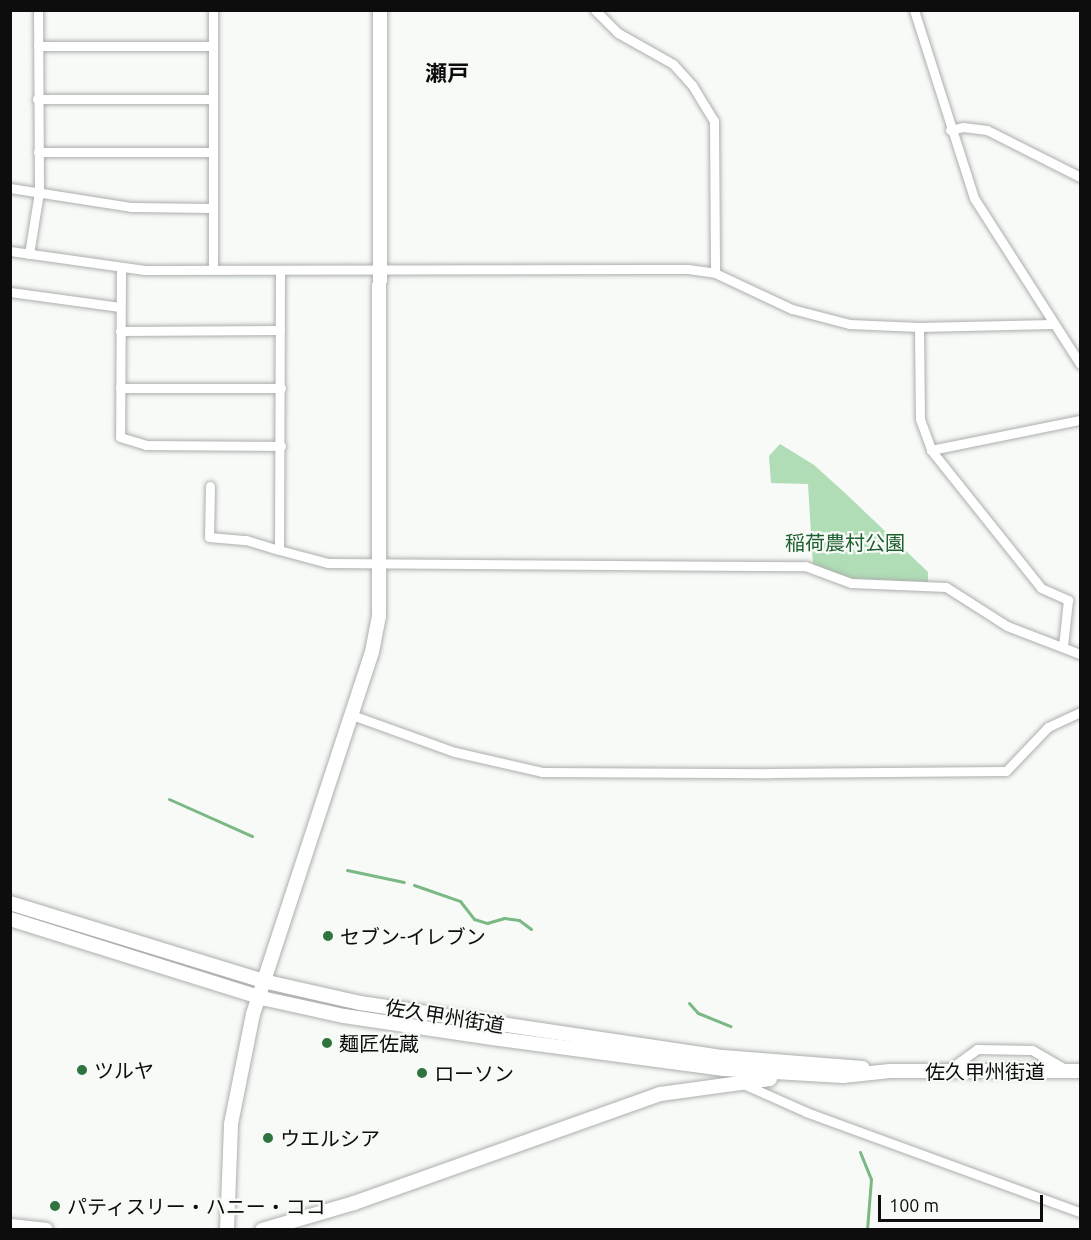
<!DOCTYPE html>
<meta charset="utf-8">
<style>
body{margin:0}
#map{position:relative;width:1091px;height:1240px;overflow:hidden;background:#f7faf7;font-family:Ubuntu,"Noto Sans JP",sans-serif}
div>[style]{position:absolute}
.green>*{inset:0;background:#b0dcb6}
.stream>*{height:3px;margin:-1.5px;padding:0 1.5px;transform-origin:1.5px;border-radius:1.5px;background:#7ab884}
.roads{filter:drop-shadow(0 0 2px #acafac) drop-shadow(0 0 2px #acafac)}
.street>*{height:9px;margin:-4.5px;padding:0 4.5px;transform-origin:4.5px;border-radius:4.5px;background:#fff}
.secondary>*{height:14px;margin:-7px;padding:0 7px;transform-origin:7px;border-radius:7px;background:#fff}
.dots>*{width:16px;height:16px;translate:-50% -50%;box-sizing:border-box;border:3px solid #f7faf7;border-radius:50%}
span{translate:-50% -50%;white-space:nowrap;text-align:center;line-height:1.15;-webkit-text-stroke:4.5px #f7faf7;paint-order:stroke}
.park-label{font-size:20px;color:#1e5f2f}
.poi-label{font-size:20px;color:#0c0d0c}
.left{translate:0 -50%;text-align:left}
.street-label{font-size:20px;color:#0c0d0c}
.quarter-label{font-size:22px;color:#0c0d0c;font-weight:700}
.frame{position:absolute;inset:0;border:12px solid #0c0d0c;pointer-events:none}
.scale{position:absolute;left:878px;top:1195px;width:165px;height:27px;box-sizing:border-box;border:3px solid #0c0d0c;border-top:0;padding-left:8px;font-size:18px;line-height:21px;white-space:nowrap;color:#0c0d0c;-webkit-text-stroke:4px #f7faf7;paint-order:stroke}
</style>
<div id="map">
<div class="green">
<div style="clip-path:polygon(780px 444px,814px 465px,845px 493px,928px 572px,928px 582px,853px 579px,813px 566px,808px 484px,771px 483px,769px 456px)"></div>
</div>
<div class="stream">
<div style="left:169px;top:799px;width:91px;rotate:24deg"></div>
<div style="left:347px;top:870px;width:58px;rotate:11.9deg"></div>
<div style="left:414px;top:885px;width:49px;rotate:19.2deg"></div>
<div style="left:460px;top:901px;width:23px;rotate:52deg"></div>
<div style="left:474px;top:919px;width:14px;rotate:17deg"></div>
<div style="left:487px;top:923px;width:18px;rotate:-16deg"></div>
<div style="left:504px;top:918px;width:15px;rotate:8deg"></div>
<div style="left:519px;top:920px;width:15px;rotate:37deg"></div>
<div style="left:689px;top:1003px;width:13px;rotate:48deg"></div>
<div style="left:698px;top:1013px;width:35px;rotate:22deg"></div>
<div style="left:860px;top:1152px;width:29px;rotate:68deg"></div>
<div style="left:871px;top:1179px;width:51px;rotate:94.5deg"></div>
</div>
<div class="roads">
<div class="street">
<div style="left:595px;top:10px;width:33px;rotate:45deg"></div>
<div style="left:618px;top:33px;width:63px;rotate:29.4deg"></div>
<div style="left:673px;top:64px;width:28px;rotate:48deg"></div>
<div style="left:692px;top:85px;width:42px;rotate:58.6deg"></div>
<div style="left:714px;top:121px;width:152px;rotate:89.6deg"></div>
<div style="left:914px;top:10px;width:197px;rotate:72.3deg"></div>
<div style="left:974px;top:198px;width:197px;rotate:57.4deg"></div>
<div style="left:38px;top:46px;width:175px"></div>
<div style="left:37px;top:99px;width:176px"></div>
<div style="left:950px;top:130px;width:13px;rotate:-13deg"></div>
<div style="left:963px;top:127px;width:24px;rotate:7deg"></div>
<div style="left:987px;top:130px;width:104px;rotate:26.8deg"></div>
<div style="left:38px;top:152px;width:175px"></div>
<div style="left:10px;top:188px;width:122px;rotate:8.9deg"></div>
<div style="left:131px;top:207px;width:82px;rotate:0.7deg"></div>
<div style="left:10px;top:251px;width:136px;rotate:8deg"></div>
<div style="left:145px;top:270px;width:543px;rotate:-0.11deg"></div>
<div style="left:688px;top:269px;width:27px;rotate:8deg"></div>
<div style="left:715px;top:273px;width:85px;rotate:25.1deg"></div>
<div style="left:792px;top:309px;width:59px;rotate:14.7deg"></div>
<div style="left:849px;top:324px;width:70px;rotate:2.5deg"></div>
<div style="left:919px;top:327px;width:134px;rotate:-1.3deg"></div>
<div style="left:29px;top:254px;width:63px;rotate:-80.8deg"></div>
<div style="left:39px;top:192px;width:182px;rotate:-90.3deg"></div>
<div style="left:121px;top:269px;width:168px;rotate:90.3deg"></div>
<div style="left:120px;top:437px;width:27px;rotate:17deg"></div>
<div style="left:146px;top:445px;width:135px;rotate:0.4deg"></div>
<div style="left:213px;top:269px;width:259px;rotate:-90deg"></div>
<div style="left:280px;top:270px;width:280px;rotate:90.2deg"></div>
<div style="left:279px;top:550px;width:51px;rotate:14.9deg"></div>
<div style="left:328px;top:563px;width:477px;rotate:0.4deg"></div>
<div style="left:805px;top:566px;width:49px;rotate:20.3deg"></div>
<div style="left:851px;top:583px;width:95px;rotate:2.4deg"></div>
<div style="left:946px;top:587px;width:72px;rotate:32.6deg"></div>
<div style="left:1007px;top:626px;width:78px;rotate:21deg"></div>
<div style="left:10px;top:292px;width:111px;rotate:7.8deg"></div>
<div style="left:919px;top:327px;width:92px;rotate:89.4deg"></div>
<div style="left:920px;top:419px;width:33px;rotate:70deg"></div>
<div style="left:931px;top:450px;width:176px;rotate:51.4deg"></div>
<div style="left:1041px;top:588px;width:30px;rotate:24deg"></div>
<div style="left:1068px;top:600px;width:46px;rotate:96.2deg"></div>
<div style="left:120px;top:331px;width:160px;rotate:-0.4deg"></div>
<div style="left:120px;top:388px;width:161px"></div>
<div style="left:931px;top:450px;width:152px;rotate:-11.4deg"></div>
<div style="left:210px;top:486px;width:51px;rotate:91.1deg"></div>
<div style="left:209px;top:537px;width:37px;rotate:5deg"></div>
<div style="left:246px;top:540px;width:34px;rotate:17deg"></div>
<div style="left:352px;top:715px;width:109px;rotate:19.8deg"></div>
<div style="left:455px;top:752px;width:89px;rotate:12.9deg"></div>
<div style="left:542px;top:772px;width:228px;rotate:0.3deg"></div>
<div style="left:770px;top:773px;width:236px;rotate:-0.5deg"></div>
<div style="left:1006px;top:771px;width:61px;rotate:-46.3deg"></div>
<div style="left:1048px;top:727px;width:35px;rotate:-25deg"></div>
<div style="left:947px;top:1071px;width:37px;rotate:-36deg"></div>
<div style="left:977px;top:1049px;width:55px;rotate:1deg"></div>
<div style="left:1032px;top:1050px;width:38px;rotate:30deg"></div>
<div style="left:741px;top:1083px;width:71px;rotate:24deg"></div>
<div style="left:806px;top:1112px;width:292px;rotate:20.1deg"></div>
</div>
<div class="secondary">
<div style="left:10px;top:903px;width:265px;rotate:17.1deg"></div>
<div style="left:263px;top:981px;width:99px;rotate:12.8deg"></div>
<div style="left:360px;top:1003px;width:367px;rotate:8.5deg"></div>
<div style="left:723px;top:1057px;width:140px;rotate:4.5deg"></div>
<div style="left:10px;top:919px;width:268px;rotate:17.4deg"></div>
<div style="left:266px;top:999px;width:80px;rotate:12.3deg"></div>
<div style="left:344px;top:1016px;width:150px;rotate:8.5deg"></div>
<div style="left:492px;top:1038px;width:234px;rotate:7.6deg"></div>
<div style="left:724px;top:1069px;width:119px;rotate:3.4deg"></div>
<div style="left:843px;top:1076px;width:47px;rotate:-6.1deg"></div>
<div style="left:890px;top:1071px;width:190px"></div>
<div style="left:10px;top:1226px;width:36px;rotate:6deg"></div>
<div style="left:227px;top:1230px;width:106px;rotate:-87.8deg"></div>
<div style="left:231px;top:1124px;width:112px;rotate:-78.7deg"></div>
<div style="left:253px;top:1014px;width:381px;rotate:-71.8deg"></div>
<div style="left:372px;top:652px;width:37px;rotate:-79deg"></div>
<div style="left:379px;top:616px;width:606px;rotate:-89.91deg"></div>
<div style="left:262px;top:1230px;width:96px;rotate:-16.4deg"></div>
<div style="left:354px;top:1203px;width:325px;rotate:-19.6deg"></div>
<div style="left:660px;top:1094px;width:111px;rotate:-7.8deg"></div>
</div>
</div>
<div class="dots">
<div style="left:328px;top:936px;background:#2f743f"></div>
<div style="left:327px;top:1043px;background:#2f743f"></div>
<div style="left:82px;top:1070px;background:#2f743f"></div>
<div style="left:422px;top:1073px;background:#2f743f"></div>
<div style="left:268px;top:1138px;background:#2f743f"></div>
<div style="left:55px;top:1206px;background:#2f743f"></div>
</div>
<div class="park-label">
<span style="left:845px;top:542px">稲荷農村公園</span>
</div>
<div class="poi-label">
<span class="left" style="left:340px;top:936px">セブン-イレブン</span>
<span class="left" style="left:339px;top:1043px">麺匠佐蔵</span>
<span class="left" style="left:94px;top:1070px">ツルヤ</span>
<span class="left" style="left:434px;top:1073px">ローソン</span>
<span class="left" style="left:280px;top:1138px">ウエルシア</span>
<span class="left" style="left:67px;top:1206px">パティスリー・ハニー・ココ</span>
</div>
<div class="street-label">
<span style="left:445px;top:1016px;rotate:9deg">佐久甲州街道</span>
<span style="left:985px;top:1071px">佐久甲州街道</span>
</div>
<div class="quarter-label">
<span style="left:447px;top:73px">瀬戸</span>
</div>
<div class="frame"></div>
<div class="scale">100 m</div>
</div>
